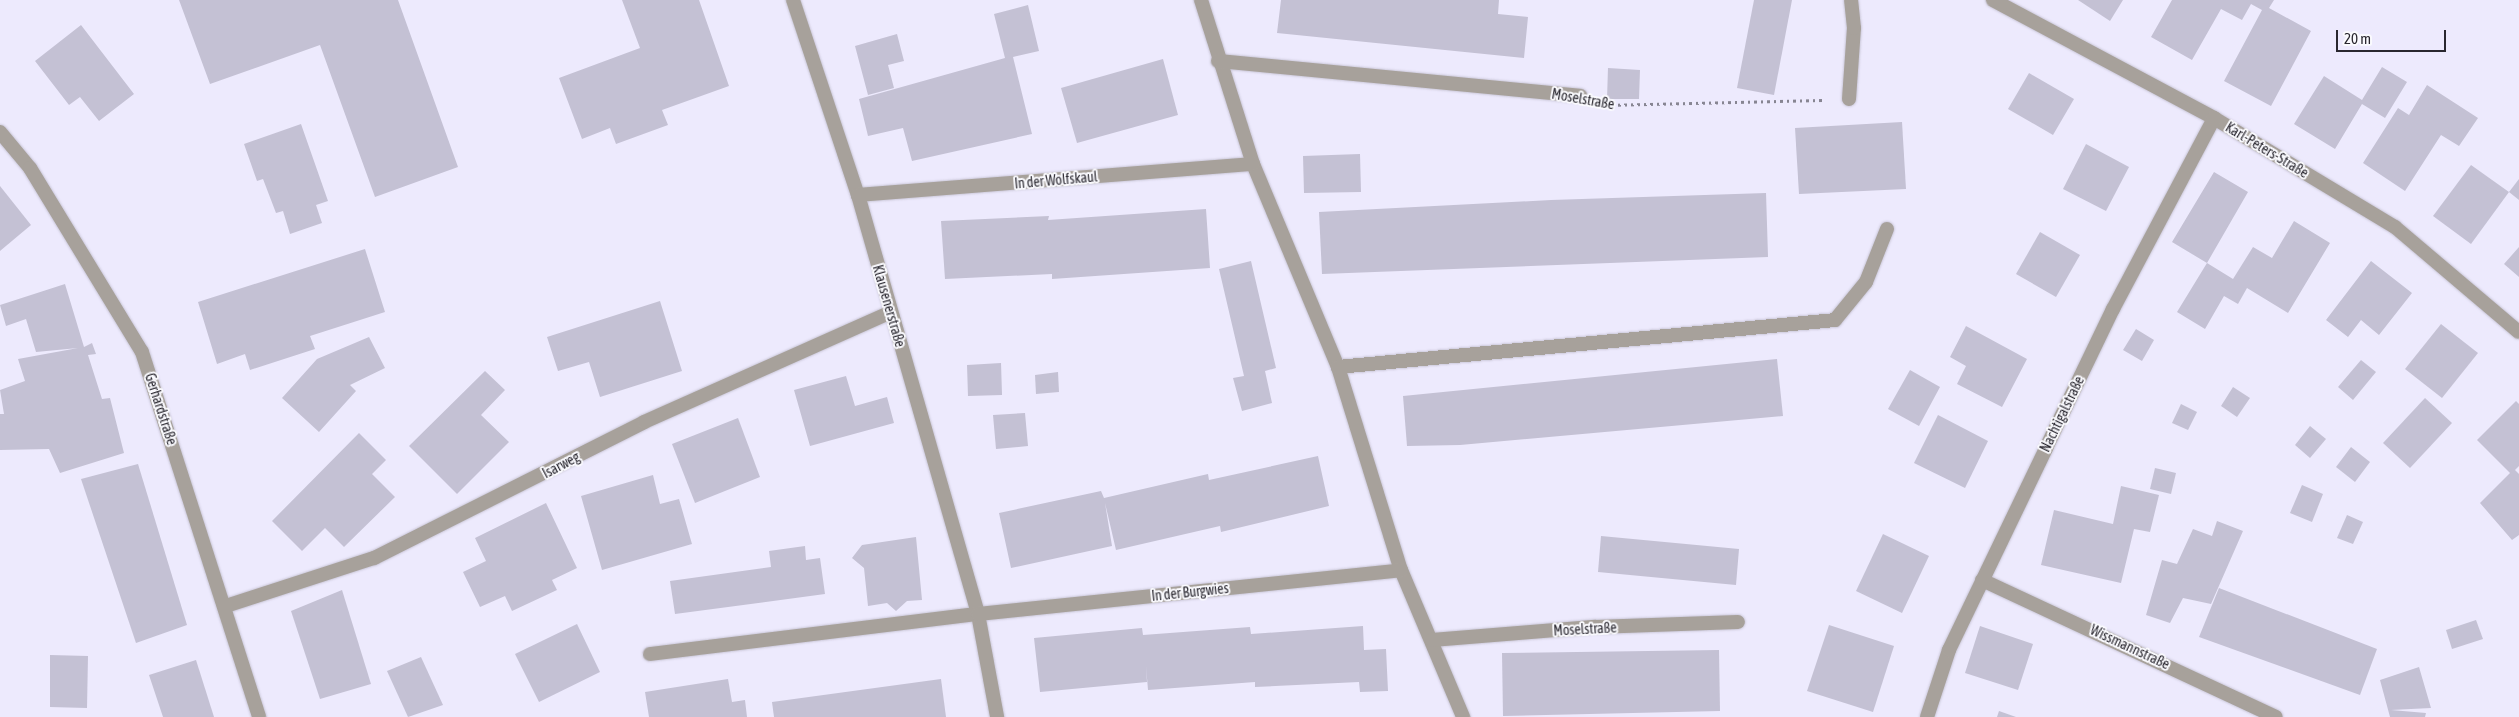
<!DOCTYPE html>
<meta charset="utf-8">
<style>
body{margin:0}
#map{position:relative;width:2519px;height:717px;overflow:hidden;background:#edeafd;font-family:"Asap Condensed",sans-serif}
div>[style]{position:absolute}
.building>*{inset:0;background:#c4c1d4}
.path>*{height:3px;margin-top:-1.5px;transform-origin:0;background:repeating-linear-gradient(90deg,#878592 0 2.5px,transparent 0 6.5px)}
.roads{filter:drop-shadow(0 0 1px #cac7d8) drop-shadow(0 0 1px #cac7d8)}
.minor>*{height:14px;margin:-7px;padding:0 7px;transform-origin:7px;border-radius:7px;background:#a7a19b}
.tertiary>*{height:14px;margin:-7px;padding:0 7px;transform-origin:7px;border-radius:7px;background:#a7a19b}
span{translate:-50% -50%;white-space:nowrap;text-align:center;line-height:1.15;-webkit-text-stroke:4px #fafafe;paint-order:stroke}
.street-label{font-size:14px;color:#29272f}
.scale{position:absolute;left:2336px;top:30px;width:110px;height:22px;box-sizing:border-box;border:2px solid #29272f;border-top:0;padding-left:6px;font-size:15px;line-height:18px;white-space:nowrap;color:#29272f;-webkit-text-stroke:4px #fafafe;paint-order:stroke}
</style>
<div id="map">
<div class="building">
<div style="clip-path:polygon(179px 0,398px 0,458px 167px,375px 197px,320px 45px,210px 84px)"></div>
<div style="clip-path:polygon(622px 0,699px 0,729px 86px,662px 110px,668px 125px,616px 144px,610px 128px,582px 139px,559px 78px,640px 48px)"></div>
<div style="clip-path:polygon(1281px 0,1499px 0,1498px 14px,1528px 17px,1524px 58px,1277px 33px)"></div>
<div style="clip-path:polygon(1754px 0,1792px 0,1774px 95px,1737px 88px)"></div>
<div style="clip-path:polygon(2078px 0,2123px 0,2110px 21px)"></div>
<div style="clip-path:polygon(2172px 0,2274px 0,2269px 8px,2311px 31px,2271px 106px,2224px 81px,2262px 10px,2251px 4px,2242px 20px,2221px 9px,2192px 60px,2151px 37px)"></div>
<div style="clip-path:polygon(1028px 5px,1039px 51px,1013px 57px,1032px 134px,912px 161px,903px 128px,868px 136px,859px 99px,1005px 58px,994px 14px)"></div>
<div style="clip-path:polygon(81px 25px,134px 94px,99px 121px,80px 97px,69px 105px,35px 61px)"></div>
<div style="clip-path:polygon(897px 34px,904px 61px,888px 65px,894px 88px,868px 95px,855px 46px)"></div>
<div style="clip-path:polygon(1163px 59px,1178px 115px,1077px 143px,1061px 88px)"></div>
<div style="clip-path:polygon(2382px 67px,2407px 82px,2385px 118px,2362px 104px,2335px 149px,2294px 124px,2324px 76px,2362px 100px)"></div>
<div style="clip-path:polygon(1608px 68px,1640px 70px,1639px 99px,1607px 99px)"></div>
<div style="clip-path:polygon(2029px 73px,2074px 99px,2053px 135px,2008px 109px)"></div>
<div style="clip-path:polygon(2427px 85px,2478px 118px,2459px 146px,2441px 135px,2405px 191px,2363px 163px,2398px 108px,2409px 115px)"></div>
<div style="clip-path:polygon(1902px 122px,1906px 189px,1799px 194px,1795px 128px)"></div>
<div style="clip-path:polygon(301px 124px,328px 201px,316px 205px,322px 223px,290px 234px,283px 211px,276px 213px,263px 179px,257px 181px,244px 144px)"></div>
<div style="clip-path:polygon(2086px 144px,2129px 167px,2106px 211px,2063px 189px)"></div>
<div style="clip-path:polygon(1360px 154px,1361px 192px,1304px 193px,1303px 156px)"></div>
<div style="clip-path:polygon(2471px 165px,2509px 192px,2471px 244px,2433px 216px)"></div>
<div style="clip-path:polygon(2214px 172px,2248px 192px,2207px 263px,2233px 279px,2253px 247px,2272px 258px,2294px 221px,2330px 243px,2288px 313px,2247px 288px,2238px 304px,2224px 296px,2205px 329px,2177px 312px,2207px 263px,2172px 242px)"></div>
<div style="clip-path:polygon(2519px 179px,2519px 200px,2509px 192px)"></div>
<div style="clip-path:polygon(0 186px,31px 225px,0 251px)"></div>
<div style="clip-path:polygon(1766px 193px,1768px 257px,1322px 274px,1319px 212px,1551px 200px)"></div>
<div style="clip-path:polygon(1206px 209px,1210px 268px,1052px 279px,1052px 274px,945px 279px,941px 221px,1049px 216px,1048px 220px)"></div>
<div style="clip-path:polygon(2040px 232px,2080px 255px,2056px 297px,2016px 274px)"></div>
<div style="clip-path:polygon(2519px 247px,2519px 277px,2504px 264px)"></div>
<div style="clip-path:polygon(365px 249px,385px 312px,310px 336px,315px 349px,250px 370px,245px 354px,217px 364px,198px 302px)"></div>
<div style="clip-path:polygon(1251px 261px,1276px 368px,1265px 371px,1272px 403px,1242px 411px,1233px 378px,1244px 376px,1219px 269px)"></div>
<div style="clip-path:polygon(2371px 261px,2412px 293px,2379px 335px,2361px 320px,2348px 337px,2326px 320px)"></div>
<div style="clip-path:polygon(65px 284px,84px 347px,92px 343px,96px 354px,88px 355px,102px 399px,110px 398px,124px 453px,60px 473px,49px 449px,0 450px,0 414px,4px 414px,0 390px,25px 381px,18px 359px,78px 348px,36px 352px,26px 319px,6px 326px,0 305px)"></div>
<div style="clip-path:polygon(660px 301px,682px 371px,600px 397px,589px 362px,558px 371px,547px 337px)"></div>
<div style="clip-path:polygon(2441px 324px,2478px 353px,2442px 398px,2405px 369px)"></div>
<div style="clip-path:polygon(1966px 326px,2027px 359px,2002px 407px,1957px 384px,1966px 366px,1950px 357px)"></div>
<div style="clip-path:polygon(2136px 329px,2154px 340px,2142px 361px,2123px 350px)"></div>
<div style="clip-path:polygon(369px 337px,385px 368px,350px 385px,356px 391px,319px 432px,282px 398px,317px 359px)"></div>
<div style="clip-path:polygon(1777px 359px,1783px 416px,1460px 445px,1407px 446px,1403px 396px)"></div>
<div style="clip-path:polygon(2361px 360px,2376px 372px,2353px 400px,2338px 387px)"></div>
<div style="clip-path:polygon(1001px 363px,1002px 395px,968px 396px,967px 365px)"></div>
<div style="clip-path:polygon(1910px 370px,1940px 387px,1919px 426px,1888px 409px)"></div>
<div style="clip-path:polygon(485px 371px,505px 390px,481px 415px,509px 442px,457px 494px,409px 446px)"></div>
<div style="clip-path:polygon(1058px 372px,1059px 392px,1036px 394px,1035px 375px)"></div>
<div style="clip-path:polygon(846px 376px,855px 406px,887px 397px,894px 423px,810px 446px,794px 390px)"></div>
<div style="clip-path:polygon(2233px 387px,2250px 398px,2237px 417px,2221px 406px)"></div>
<div style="clip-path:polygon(2425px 398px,2452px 423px,2410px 468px,2383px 443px)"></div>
<div style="clip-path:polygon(2516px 401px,2519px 404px,2519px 466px,2515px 470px,2519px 474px,2519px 535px,2512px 540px,2480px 503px,2510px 473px,2477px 440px)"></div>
<div style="clip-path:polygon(2181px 404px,2197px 412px,2188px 430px,2172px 423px)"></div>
<div style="clip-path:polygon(1025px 413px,1028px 446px,996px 449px,993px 415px)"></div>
<div style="clip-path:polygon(1938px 415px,1988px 441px,1965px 488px,1914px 463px)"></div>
<div style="clip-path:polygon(738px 418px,760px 477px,695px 503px,672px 444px)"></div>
<div style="clip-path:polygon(2310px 426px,2326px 439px,2310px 458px,2295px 445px)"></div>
<div style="clip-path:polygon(359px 433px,386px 460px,372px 474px,395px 497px,344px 547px,325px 528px,302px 551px,272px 521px)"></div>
<div style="clip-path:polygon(2351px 447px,2370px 462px,2355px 482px,2336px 467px)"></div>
<div style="clip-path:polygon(1318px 456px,1329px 506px,1221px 532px,1220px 526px,1116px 550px,1105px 503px,1112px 546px,1011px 568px,999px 513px,1101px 491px,1104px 498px,1208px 474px,1209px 480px)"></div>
<div style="clip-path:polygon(138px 464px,187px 625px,136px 643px,81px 479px)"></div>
<div style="clip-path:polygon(2155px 468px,2176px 473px,2171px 494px,2150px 489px)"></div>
<div style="clip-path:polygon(653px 475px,660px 504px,679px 499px,692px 544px,602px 570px,581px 496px)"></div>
<div style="clip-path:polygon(2302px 485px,2323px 494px,2312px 522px,2290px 513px)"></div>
<div style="clip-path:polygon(2121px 486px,2159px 495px,2150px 532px,2134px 529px,2121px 583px,2041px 565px,2054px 510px,2113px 524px)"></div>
<div style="clip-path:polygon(546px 503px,577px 568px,552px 580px,557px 590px,512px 611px,505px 596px,480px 607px,463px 572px,486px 561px,475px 538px)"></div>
<div style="clip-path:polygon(2347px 515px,2363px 522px,2353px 544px,2337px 538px)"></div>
<div style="clip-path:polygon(2217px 521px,2243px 531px,2211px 604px,2183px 598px,2170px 623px,2146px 615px,2162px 560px,2177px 564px,2193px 529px,2212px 536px)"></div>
<div style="clip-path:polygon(1883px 534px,1929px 556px,1902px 613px,1856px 591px)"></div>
<div style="clip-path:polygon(1601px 536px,1739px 549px,1736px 585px,1598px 572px)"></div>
<div style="clip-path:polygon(916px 537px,922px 600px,907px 601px,896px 611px,887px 603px,868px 606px,864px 568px,852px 558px,862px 545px)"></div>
<div style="clip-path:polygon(805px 546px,806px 560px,820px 558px,825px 594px,675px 614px,670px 581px,771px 567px,769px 551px)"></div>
<div style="clip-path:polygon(2219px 588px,2377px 649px,2360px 695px,2199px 637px)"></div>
<div style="clip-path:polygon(342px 590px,371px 684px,320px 699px,291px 611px)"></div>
<div style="clip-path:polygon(2476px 620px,2483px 639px,2452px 649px,2446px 630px)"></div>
<div style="clip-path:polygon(577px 624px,600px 672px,539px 702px,515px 654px)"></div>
<div style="clip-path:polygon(1829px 625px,1894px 646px,1873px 712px,1807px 691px)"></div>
<div style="clip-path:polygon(1363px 626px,1364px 650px,1386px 649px,1388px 691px,1360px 692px,1359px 682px,1255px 687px,1255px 682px,1148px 690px,1146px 666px,1147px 682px,1040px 692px,1034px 638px,1142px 628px,1143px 635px,1250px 627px,1251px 634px)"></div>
<div style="clip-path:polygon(1980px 626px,2033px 644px,2018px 690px,1965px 673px)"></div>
<div style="clip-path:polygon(1719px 650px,1720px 711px,1503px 716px,1502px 653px)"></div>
<div style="clip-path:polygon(50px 655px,88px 656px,87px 708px,50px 707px)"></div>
<div style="clip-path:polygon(421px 657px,443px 705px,408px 717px,387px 671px)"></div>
<div style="clip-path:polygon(196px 660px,214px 717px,163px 717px,149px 675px)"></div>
<div style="clip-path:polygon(2419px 667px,2431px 708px,2391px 710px,2426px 713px,2425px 717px,2390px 717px,2380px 680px)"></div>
<div style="clip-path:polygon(728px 679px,732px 702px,745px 700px,747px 717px,649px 717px,645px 692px)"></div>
<div style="clip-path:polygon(941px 679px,946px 717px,774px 717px,772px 702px)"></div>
<div style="clip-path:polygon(1999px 711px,2016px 717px,1997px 717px)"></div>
</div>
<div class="path">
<div style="left:1605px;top:105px;width:218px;rotate:-1.3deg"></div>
</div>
<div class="roads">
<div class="minor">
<div style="left:793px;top:0;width:206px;rotate:71.6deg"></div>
<div style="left:858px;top:195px;width:436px;rotate:74deg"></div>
<div style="left:978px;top:614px;width:105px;rotate:79.5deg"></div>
<div style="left:1201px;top:0;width:172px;rotate:72.4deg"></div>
<div style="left:1253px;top:164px;width:220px;rotate:67.3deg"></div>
<div style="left:1338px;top:367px;width:213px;rotate:72.8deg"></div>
<div style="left:1401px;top:570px;width:160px;rotate:67.1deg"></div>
<div style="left:1993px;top:0;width:251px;rotate:28.1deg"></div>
<div style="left:2214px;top:118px;width:211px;rotate:31.1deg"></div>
<div style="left:2395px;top:227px;width:162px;rotate:40.3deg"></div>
<div style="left:1218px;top:61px;width:364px;rotate:5.5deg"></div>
<div style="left:1849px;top:99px;width:71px;rotate:-86deg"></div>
<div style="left:1854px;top:28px;width:28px;rotate:-96deg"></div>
<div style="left:858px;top:195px;width:396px;rotate:-4.5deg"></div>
<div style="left:1338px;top:367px;width:499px;rotate:-5.4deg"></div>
<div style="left:1835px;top:320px;width:49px;rotate:-50.8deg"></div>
<div style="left:1866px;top:282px;width:57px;rotate:-68.4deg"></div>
<div style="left:1982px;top:580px;width:324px;rotate:25deg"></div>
<div style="left:226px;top:606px;width:156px;rotate:-18deg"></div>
<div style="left:374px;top:558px;width:302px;rotate:-26.7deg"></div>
<div style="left:644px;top:422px;width:270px;rotate:-24deg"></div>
<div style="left:1432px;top:640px;width:164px;rotate:-4.6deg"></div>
<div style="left:1595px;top:627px;width:143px;rotate:-2deg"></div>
<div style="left:650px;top:654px;width:330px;rotate:-7deg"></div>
<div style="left:978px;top:614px;width:425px;rotate:-5.9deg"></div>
<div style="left:1927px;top:717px;width:71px;rotate:-71.8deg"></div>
<div style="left:1949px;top:650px;width:224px;rotate:-64.3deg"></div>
<div style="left:2046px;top:448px;width:154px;rotate:-64.3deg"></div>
<div style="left:2113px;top:309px;width:216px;rotate:-62.1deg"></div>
</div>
<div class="tertiary">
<div style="left:0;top:132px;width:47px;rotate:50.2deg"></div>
<div style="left:30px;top:168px;width:215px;rotate:58.7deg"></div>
<div style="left:142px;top:352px;width:383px;rotate:72.2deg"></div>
</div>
</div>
<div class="street-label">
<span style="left:1583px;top:99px;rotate:10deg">Moselstraße</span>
<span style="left:2267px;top:150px;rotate:31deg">Karl-Peters-Straße</span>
<span style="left:1056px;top:180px;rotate:-5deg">In der Wolfskaul</span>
<span style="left:889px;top:306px;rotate:74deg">Klausenerstraße</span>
<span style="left:161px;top:409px;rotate:72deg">Gerhardstraße</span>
<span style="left:2062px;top:414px;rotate:-64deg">Nachtigalstraße</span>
<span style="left:561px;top:465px;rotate:-28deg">Isarweg</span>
<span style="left:1190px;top:592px;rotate:-6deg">In der Burgwies</span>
<span style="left:1585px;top:629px;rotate:-3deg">Moselstraße</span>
<span style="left:2130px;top:647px;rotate:25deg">Wissmannstraße</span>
</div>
<div class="scale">20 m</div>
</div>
